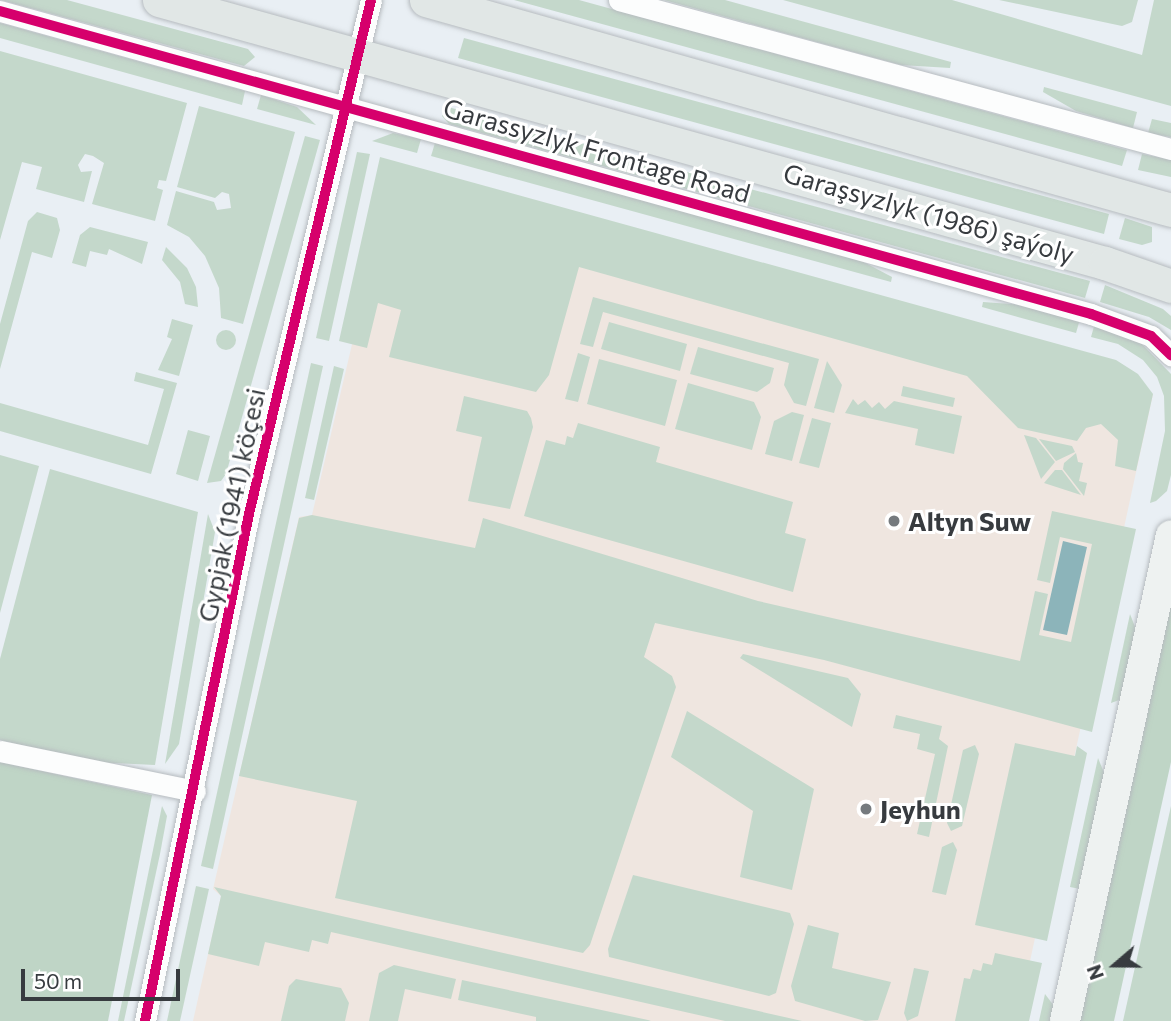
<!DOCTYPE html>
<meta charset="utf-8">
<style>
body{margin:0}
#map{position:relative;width:1171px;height:1021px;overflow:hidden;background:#e9eff4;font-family:Commissioner,sans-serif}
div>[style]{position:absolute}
.commercial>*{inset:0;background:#efe6e0}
.green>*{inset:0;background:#c4d8cb}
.round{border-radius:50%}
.forest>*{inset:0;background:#bfd5c6}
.water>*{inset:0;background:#8cb4ba}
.roads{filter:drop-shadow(0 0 2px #b6bbbf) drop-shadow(0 0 2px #b6bbbf)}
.street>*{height:21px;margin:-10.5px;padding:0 10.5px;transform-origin:10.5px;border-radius:10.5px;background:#fcfdfd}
.secondary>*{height:30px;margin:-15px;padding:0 15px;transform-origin:15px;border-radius:15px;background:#eef2f1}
.primary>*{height:33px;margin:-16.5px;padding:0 16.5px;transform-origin:16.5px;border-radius:16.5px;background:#e1e7e6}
.cycleway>*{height:10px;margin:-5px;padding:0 5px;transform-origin:5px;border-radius:5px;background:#d6006c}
.dots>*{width:19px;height:19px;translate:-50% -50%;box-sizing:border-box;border:4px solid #fff;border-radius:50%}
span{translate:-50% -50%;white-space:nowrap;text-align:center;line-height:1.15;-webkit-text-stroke:6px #fff;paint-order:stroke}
.street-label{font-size:26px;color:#373b3f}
.poi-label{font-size:26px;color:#373b3f;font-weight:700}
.left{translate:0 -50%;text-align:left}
.north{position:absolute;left:1080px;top:930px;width:70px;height:70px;-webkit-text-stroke:5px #fff;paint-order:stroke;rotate:250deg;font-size:19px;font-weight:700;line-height:28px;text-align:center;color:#373b3f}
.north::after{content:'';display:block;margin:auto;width:24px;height:32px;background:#373b3f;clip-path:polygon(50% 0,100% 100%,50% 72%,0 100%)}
.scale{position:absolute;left:21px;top:969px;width:159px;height:32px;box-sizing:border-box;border:4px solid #373b3f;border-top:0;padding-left:9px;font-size:21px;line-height:24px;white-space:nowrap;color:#373b3f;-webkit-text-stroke:5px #fff;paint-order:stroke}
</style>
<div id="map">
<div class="commercial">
<div style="clip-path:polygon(387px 195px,1153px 394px,1017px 1021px,193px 1021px,221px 896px,213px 889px,299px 517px,312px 515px)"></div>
</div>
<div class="green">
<div style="clip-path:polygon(1px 0,67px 0,248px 49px,255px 57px,244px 66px)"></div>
<div style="clip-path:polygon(514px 0,579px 0,1127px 150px,1122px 166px)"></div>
<div style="clip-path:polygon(664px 0,725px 0,951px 62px,950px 68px,901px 65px)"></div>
<div style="clip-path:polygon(783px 0,952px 0,1142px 55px,1154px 0,1171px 0,1171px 106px)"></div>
<div style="clip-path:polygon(999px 0,1138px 0,1132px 22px,1122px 26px)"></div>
<div style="clip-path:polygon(0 23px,245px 91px,242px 105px,0 38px)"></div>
<div style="clip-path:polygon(464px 38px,1109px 214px,1104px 234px,458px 58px)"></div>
<div style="clip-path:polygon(0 51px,187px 103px,166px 181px,159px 180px,157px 188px,163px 190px,155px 221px,92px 204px,104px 163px,93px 156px,85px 154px,78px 165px,81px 172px,92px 171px,84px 202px,36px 189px,42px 167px,22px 162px,0 240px)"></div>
<div style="clip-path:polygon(1044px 87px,1137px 112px,1133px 128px,1076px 111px,1043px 92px)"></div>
<div style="clip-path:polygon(261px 95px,297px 107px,316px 125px,257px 109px)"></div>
<div style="clip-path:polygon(199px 106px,295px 132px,243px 324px,221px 318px,219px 288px,205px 256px,189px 237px,167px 225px,176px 191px,214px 202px,217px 210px,231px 208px,229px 194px,222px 192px,215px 198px,177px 187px)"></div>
<div style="clip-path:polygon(448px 107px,1090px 281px,1085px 298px,449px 124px,442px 116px)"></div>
<div style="clip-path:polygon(1152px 119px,1171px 123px,1171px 137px,1148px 133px)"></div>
<div style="clip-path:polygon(393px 133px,421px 139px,417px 153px,372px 141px)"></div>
<div style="clip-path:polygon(305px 136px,320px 140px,226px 474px,221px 481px,207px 483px)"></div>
<div style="clip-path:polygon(435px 143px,858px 259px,892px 277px,891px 282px,431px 156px)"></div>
<div style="clip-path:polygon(357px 152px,370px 154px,329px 341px,316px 338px)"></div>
<div style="clip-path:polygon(1142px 154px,1171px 160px,1171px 177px,1138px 170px)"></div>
<div style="clip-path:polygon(380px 157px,1116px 360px,1138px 374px,1153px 394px,1136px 471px,1115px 466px,1118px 440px,1101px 424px,1086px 428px,1077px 441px,1018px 428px,967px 376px,579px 267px,549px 375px,536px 392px,389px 357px,401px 310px,378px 303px,367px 348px,339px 341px)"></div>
<div style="clip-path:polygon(37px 212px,57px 218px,60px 230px,52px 258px,32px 252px,0 369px,0 324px,28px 221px)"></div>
<div style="clip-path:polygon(1125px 218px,1152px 227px,1152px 242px,1142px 245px,1119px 239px)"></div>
<div style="clip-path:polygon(90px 227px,148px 242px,142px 264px,109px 249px,107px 255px,90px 251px,86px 267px,72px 263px,80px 235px)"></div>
<div style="clip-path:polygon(166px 247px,187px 268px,196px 287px,198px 307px,185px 304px,180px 282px,162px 260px)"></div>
<div style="clip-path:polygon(1105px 285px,1163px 309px,1171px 316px,1171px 330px,1149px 317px,1100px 302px)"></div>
<div style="clip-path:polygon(593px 297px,819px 359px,806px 406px,794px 403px,784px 385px,789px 363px,603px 312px,593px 347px,580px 344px)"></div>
<div style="clip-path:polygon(983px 302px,1026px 305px,1080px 319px,1076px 333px,982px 307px)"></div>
<div style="clip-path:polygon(172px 319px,193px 325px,179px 376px,158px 370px,172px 339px,167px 337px)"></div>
<div style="clip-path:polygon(609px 322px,687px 344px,680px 371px,601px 349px)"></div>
<div style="clip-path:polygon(1095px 323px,1138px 340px,1171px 374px,1171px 475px,1167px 491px,1156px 501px,1150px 503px,1165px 431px,1164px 396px,1157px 377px,1143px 360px,1118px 344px,1091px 337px)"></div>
<div class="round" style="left:216px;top:330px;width:20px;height:20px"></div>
<div style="clip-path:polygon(698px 347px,774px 368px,770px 383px,757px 392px,690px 374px)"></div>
<div style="clip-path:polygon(578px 353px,590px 357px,578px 402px,565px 399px)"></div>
<div style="clip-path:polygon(599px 359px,677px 380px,665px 426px,587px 404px)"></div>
<div style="clip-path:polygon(827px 361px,842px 385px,834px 413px,814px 408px)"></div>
<div style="clip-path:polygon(311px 363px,323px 366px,213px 869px,201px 866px)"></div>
<div style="clip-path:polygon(334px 366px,344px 369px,314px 500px,305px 498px)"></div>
<div style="clip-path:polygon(136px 372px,177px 383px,151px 474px,0 431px,0 403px,148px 445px,164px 389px,134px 381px)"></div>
<div style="clip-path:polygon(688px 383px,754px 402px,761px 417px,752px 450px,675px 429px)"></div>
<div style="clip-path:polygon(903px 386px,955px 398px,953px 407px,901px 396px)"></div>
<div style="clip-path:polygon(464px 396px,527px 411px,531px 418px,533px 427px,510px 509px,468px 501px,482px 437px,456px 431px)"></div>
<div style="clip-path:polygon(853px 399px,858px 405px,865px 400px,872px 408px,879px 402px,885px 409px,894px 401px,962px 416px,954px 454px,915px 445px,918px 429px,845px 413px)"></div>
<div style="clip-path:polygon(792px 412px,804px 415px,792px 461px,765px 454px,774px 421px)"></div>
<div style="clip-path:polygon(812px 418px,831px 423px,819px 468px,799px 463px)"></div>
<div style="clip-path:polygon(578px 423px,660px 447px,656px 462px,793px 502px,785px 533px,806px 539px,793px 592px,524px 516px,546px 440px,565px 445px,567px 436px,573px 438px)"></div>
<div style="clip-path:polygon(188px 430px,210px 436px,198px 481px,176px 474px)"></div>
<div style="clip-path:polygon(1024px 435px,1036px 438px,1055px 462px,1041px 479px)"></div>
<div style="clip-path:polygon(1039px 439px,1072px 446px,1075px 452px,1056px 461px)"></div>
<div style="clip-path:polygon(1076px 453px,1078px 462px,1083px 463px,1079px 481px,1087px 483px,1084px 496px,1063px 469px,1064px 463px)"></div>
<div style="clip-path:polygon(0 455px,39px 466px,0 613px)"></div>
<div style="clip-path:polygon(50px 469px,198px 512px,155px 765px,92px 762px,0 740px,0 659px)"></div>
<div style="clip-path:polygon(1055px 470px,1062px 470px,1081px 495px,1044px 483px)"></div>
<div style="clip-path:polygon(1052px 511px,1136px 529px,1092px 732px,824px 660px,655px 623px,644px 657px,672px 676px,676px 687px,590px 945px,583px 953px,335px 898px,357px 801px,239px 776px,299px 518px,312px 515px,475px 548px,483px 518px,758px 601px,1020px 661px,1035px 591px,1048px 594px,1039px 635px,1071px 642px,1092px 544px,1060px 537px,1050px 583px,1037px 580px)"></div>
<div style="clip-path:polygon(208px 514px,215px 532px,179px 744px,165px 764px)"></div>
<div style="clip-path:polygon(1130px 614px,1137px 632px,1122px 699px,1111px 703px)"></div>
<div style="clip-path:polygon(743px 654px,848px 678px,861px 694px,852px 727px,740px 658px)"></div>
<div style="clip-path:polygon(687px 711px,814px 789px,792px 890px,740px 877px,753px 811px,671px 757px)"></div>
<div style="clip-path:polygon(896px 715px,942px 726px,939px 739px,948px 746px,929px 837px,917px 834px,935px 754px,917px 749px,920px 734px,893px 728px)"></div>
<div style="clip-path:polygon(1015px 743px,1075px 756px,1077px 746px,1087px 753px,1047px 941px,975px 925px)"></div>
<div style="clip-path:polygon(975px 745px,979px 754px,962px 826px,951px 831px,947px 823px,963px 750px)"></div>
<div style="clip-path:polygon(1098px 758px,1105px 775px,1080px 889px,1070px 887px)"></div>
<div style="clip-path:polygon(162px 806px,167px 816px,160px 854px,124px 1021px,118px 1021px)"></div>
<div style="clip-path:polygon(1171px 806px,1171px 1021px,1123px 1021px)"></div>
<div style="clip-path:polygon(953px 842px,957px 850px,946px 895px,932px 892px,942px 847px)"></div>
<div style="clip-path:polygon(633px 875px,790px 913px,794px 924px,776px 993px,769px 996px,609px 957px,608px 949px)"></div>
<div style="clip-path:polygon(196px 886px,209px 889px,180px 1021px,167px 1021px)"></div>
<div style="clip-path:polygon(214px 887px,802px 1021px,725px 1021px,331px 932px,328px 944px,312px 940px,309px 952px,265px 942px,259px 966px,208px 954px,221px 896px)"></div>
<div style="clip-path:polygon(808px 925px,839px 933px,832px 968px,891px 982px,878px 1020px,865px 1021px,795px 1001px,791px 986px)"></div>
<div style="clip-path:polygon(995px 953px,1042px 963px,1029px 1021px,955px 1021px,964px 978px,970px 979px,973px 969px,981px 971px,983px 963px,992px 965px)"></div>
<div style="clip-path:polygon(394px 965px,456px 979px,451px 999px,405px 989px,398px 1021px,369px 1021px,379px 973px)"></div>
<div style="clip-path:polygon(914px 968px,929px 971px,918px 1016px,907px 1021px,904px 1013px)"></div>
<div style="clip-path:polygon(296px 979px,341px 988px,349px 1003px,345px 1021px,281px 1021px,289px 986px)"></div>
<div style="clip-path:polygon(462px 980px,648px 1020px,651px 1021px,536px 1021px,536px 1017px,458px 1000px)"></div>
<div style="clip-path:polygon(1045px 994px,1054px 1006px,1050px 1021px,1039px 1021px)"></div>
</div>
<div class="forest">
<div style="clip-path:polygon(1171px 603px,1171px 762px,1114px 1021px,1078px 1021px)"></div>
<div style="clip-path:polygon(0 762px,152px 795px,108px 1021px,0 1021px)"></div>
</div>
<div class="water">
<div style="clip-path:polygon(1063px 541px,1087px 547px,1067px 635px,1043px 630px)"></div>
</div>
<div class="roads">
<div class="street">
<div style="left:619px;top:0;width:572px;rotate:15.11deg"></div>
<div style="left:0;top:11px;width:1132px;rotate:15.52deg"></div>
<div style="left:1091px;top:314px;width:64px;rotate:20.1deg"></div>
<div style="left:1151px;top:336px;width:28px;rotate:44deg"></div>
<div style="left:0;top:751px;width:199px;rotate:11.6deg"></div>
<div style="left:145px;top:1021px;width:518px;rotate:-78.41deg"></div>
<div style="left:249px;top:514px;width:528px;rotate:-76.65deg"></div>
</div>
<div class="secondary">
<div style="left:1065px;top:1021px;width:497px;rotate:-77.7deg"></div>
</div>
<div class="primary">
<div style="left:159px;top:0;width:982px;rotate:15.54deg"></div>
<div style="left:1105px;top:263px;width:70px;rotate:19.2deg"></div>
<div style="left:426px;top:0;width:774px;rotate:15.74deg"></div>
</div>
</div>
<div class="cycleway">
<div style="left:0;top:11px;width:1132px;rotate:15.52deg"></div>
<div style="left:1091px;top:314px;width:64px;rotate:20.1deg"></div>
<div style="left:1151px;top:336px;width:28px;rotate:44deg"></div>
<div style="left:145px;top:1021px;width:518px;rotate:-78.41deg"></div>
<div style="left:249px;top:514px;width:528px;rotate:-76.65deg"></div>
</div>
<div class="dots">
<div style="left:894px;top:521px;background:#757a7e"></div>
<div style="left:866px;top:809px;background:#757a7e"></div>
</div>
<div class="street-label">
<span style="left:597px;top:150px;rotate:16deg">Garassyzlyk Frontage Road</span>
<span style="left:929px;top:213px;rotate:16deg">Garaşsyzlyk (1986) şaýoly</span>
<span style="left:231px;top:505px;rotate:-78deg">Gypjak (1941) köçesi</span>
</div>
<div class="poi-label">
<span class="left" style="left:908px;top:521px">Altyn Suw</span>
<span class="left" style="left:880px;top:809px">Jeyhun</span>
</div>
<div class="north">N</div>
<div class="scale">50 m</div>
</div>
